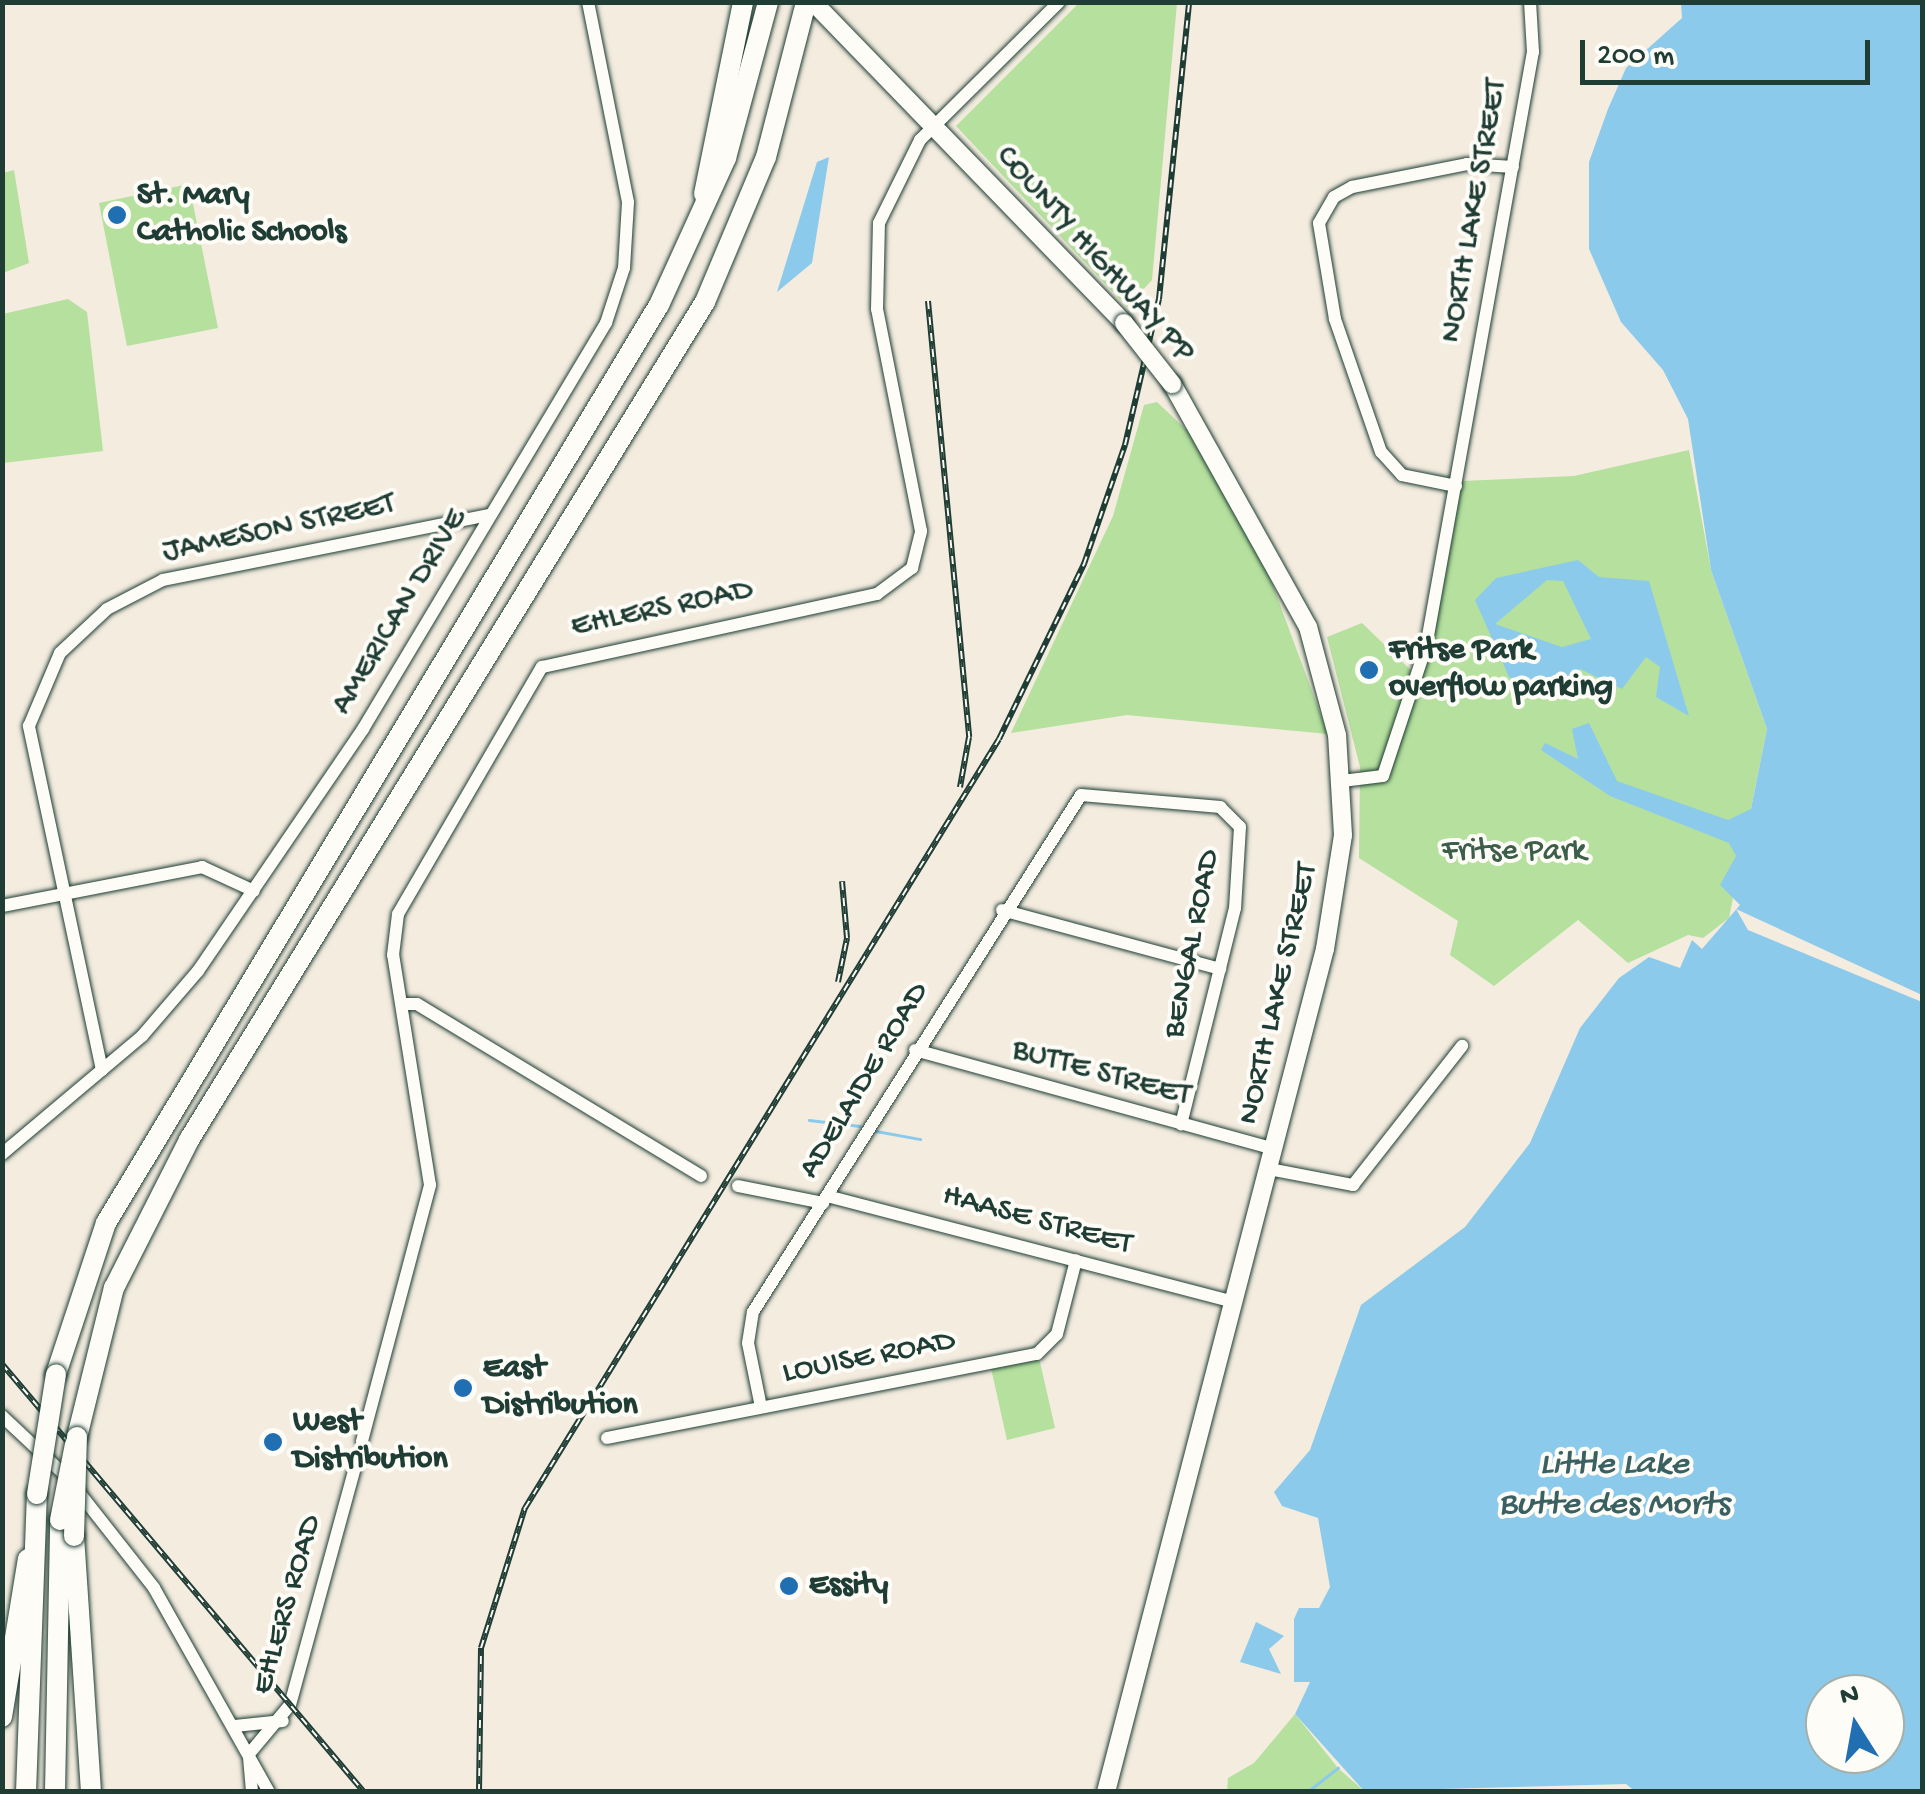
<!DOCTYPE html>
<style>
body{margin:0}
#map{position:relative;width:1925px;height:1794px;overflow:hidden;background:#f3ecdf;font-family:"Gochi Hand",sans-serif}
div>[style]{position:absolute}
.green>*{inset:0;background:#b5e09e}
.water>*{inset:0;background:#8ccaec}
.pier>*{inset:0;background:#f3ecdf}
.stream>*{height:2.5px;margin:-1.25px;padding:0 1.25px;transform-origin:1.25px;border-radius:1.25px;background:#8ccaec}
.roads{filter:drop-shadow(0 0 2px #1f3d34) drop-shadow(0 0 2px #1f3d34)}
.minor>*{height:12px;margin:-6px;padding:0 6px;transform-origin:6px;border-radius:6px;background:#fdfcf7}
.major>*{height:18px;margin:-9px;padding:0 9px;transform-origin:9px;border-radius:9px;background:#fdfcf7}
.highway>*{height:20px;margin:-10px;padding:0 10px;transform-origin:10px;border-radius:10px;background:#fdfcf7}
.rail>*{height:6px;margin-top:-3px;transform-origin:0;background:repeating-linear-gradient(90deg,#fdfcf7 0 8px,#1f3d34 0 16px);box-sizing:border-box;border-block:2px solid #1f3d34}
.bridges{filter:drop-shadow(0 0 2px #1f3d34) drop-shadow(0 0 2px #1f3d34)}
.major-bridge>*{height:18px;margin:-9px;padding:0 9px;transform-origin:9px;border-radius:9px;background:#fdfcf7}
.highway-bridge>*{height:20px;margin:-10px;padding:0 10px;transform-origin:10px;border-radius:10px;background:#fdfcf7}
.dots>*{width:28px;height:28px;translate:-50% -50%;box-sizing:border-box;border:5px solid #fdfcf7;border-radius:50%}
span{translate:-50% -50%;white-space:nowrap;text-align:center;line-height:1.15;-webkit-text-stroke:8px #fdfcf7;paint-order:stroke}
.poi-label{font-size:32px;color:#1f3d34;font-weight:700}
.left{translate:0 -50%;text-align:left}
.street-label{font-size:32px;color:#1f3d34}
.park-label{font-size:32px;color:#3d5e49}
.water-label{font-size:35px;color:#3a6062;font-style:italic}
.frame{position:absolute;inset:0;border:5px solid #1f3d34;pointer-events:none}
.north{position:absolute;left:1805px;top:1674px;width:100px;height:100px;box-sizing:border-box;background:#fdfcf7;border:2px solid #a4b0a9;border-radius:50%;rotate:349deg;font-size:28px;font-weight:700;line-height:40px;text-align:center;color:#1f3d34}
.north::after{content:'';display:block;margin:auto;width:35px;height:45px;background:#1f6fb2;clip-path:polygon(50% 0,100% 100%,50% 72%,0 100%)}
.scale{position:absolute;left:1580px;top:40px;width:290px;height:45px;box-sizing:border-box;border:5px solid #1f3d34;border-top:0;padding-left:12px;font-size:30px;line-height:35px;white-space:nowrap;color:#1f3d34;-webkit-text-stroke:8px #fdfcf7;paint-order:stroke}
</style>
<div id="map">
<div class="green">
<div style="clip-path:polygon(1080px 2px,1177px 3px,1152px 280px,1127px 307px,956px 126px)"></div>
<div style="clip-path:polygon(14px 170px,29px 263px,3px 273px,3px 173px)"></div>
<div style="clip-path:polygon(189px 184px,218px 328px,127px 346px,99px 203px)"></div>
<div style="clip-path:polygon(68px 299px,87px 312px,103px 451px,3px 463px,3px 314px)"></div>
<div style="clip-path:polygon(1157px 402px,1193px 436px,1267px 570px,1328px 734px,1127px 715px,1011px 733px,1113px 516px,1144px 405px)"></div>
<div style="clip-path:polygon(1689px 450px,1711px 570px,1767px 729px,1729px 918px,1703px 938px,1688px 935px,1628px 963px,1578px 920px,1494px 986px,1450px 955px,1458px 921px,1359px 858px,1360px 767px,1327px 637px,1362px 623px,1421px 680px,1462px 481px,1574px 476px)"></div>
<div style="clip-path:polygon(1039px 1358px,1055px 1428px,1007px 1440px,991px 1368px)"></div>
<div style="clip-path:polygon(1295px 1714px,1338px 1768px,1364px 1791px,1227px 1792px,1228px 1778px,1254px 1763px)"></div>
</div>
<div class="water">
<div style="clip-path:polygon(evenodd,1681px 3px,1922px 3px,1922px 1791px,1636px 1792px,1626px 1784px,1364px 1791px,1295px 1714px,1310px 1682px,1294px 1682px,1294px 1619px,1299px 1608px,1319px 1608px,1330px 1587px,1318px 1518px,1282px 1506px,1274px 1492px,1310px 1450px,1361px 1305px,1465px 1227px,1530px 1143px,1580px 1028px,1619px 978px,1649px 957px,1680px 968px,1692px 940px,1702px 949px,1740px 905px,1720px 885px,1736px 856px,1729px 843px,1610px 796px,1541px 750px,1545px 743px,1578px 759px,1572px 729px,1589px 723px,1617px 781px,1728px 820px,1751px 809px,1767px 729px,1711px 570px,1688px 419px,1663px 370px,1621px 322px,1589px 249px,1589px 162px,1608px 109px,1626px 68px,1682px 18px,1681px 3px,1825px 1694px,1885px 1694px,1885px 1754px,1825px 1754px,1825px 1694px)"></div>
<div style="clip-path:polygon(829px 157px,812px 263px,777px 292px,817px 162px)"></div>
<div style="clip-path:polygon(evenodd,1578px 560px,1599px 577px,1649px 581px,1689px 716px,1656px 697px,1660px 667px,1646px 657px,1622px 689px,1580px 669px,1541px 697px,1509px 677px,1475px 600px,1496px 578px,1578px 560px,1547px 580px,1563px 581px,1591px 639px,1562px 647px,1495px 624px,1547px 580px)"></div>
<div style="clip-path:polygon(1256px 1622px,1284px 1636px,1269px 1649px,1281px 1674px,1240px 1662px)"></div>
</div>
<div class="pier">
<div style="clip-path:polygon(1736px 909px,1922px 995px,1922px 1002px,1748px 930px)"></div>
</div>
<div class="stream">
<div style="left:809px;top:1120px;width:51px;rotate:6.7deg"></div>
<div style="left:876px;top:1131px;width:45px;rotate:10.3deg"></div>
<div style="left:1307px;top:1792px;width:39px;rotate:-38deg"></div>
</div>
<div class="roads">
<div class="minor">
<div style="left:1456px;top:486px;width:55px;rotate:-168.5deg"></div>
<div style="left:1402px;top:475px;width:31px;rotate:-132deg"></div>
<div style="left:1381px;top:452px;width:141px;rotate:-109.1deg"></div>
<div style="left:1335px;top:319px;width:97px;rotate:-99.5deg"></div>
<div style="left:1319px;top:223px;width:30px;rotate:-60deg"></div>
<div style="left:1334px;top:197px;width:21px;rotate:-29deg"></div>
<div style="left:1352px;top:187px;width:117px;rotate:-11.3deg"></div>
<div style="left:1467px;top:164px;width:46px;rotate:3.7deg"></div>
<div style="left:1342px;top:781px;width:41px;rotate:-7deg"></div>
<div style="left:1383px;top:776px;width:136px;rotate:-71.6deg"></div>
<div style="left:1426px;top:647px;width:605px;rotate:-79.81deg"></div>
<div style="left:1533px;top:52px;width:50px;rotate:-93.4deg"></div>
<div style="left:2px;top:906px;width:204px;rotate:-11deg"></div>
<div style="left:202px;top:867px;width:57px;rotate:24.8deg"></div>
<div style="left:1002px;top:910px;width:226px;rotate:15.1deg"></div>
<div style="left:402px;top:1004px;width:15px"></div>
<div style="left:417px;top:1004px;width:332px;rotate:31.2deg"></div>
<div style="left:915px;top:1050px;width:372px;rotate:15.4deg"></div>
<div style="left:102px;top:1070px;width:352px;rotate:-102deg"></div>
<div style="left:29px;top:726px;width:79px;rotate:-67deg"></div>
<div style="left:60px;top:653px;width:64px;rotate:-43.1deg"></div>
<div style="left:107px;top:609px;width:63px;rotate:-27.4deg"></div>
<div style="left:163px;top:580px;width:332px;rotate:-11.3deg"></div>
<div style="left:2px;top:1154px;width:183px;rotate:-40.1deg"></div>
<div style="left:142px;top:1036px;width:86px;rotate:-49.3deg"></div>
<div style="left:198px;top:971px;width:293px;rotate:-55.7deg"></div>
<div style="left:363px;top:729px;width:473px;rotate:-59.1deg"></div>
<div style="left:606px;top:323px;width:58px;rotate:-71.9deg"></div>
<div style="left:624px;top:268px;width:66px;rotate:-86.5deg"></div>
<div style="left:628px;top:202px;width:204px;rotate:-101.3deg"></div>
<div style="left:1269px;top:1169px;width:86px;rotate:10.8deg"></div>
<div style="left:1353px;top:1185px;width:177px;rotate:-51.9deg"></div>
<div style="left:738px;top:1186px;width:87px;rotate:11.3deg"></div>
<div style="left:827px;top:1196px;width:420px;rotate:14.6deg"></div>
<div style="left:761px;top:1407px;width:65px;rotate:-101.5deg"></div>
<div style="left:748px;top:1343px;width:31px;rotate:-81deg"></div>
<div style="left:753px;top:1312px;width:612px;rotate:-57.61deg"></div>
<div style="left:1081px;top:795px;width:140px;rotate:4.9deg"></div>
<div style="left:1220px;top:807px;width:28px;rotate:45deg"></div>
<div style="left:1240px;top:827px;width:81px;rotate:93.5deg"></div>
<div style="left:1235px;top:908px;width:223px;rotate:104deg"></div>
<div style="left:2px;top:1416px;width:88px;rotate:43.2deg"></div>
<div style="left:66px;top:1476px;width:142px;rotate:51.8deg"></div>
<div style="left:154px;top:1588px;width:234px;rotate:60.6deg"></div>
<div style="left:607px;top:1438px;width:438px;rotate:-11.1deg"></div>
<div style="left:1037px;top:1354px;width:28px;rotate:-45deg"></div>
<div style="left:1057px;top:1334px;width:76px;rotate:-75.6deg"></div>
<div style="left:362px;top:1441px;width:265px;rotate:-75.1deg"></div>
<div style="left:430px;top:1185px;width:233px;rotate:-99.1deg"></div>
<div style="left:393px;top:955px;width:41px;rotate:-83deg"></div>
<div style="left:398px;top:914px;width:286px;rotate:-59.8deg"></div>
<div style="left:542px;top:667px;width:343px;rotate:-12.3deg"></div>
<div style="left:877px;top:594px;width:44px;rotate:-36.6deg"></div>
<div style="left:912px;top:568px;width:38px;rotate:-76deg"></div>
<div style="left:921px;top:531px;width:226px;rotate:-101.2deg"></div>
<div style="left:877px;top:309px;width:86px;rotate:-88.7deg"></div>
<div style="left:879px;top:223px;width:93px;rotate:-63.7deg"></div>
<div style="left:920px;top:140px;width:196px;rotate:-44.8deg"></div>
<div style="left:235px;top:1726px;width:48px;rotate:-5.9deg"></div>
<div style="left:249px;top:1754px;width:64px;rotate:-50.1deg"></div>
<div style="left:290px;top:1705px;width:258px;rotate:-74.7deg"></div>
<div style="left:249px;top:1757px;width:35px;rotate:85deg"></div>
</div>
<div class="major">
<div style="left:813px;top:2px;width:447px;rotate:45.9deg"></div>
<div style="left:1106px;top:1792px;width:871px;rotate:-75.44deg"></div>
<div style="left:1325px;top:949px;width:115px;rotate:-81deg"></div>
<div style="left:1343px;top:835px;width:100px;rotate:-93.4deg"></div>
<div style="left:1337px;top:735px;width:112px;rotate:-105deg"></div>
<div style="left:1308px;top:627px;width:278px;rotate:-119.2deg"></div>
</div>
<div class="highway">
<div style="left:704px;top:194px;width:196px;rotate:-78.5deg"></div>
<div style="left:56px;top:1374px;width:159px;rotate:-71.7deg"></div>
<div style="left:106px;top:1223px;width:1072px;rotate:-58.94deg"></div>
<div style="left:659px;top:305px;width:162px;rotate:-65.5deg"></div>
<div style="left:726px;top:158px;width:162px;rotate:-74.9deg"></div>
<div style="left:77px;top:1437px;width:154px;rotate:-76.1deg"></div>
<div style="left:114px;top:1288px;width:166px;rotate:-63.1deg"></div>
<div style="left:189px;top:1140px;width:984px;rotate:-58.38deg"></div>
<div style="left:705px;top:302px;width:157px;rotate:-67.2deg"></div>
<div style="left:766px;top:157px;width:160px;rotate:-75.5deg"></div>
<div style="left:74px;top:1536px;width:257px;rotate:86.2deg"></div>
<div style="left:2px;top:1717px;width:160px;rotate:-80.7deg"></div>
<div style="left:26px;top:1792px;width:298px;rotate:-87.9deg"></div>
<div style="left:55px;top:1792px;width:272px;rotate:-88.9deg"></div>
</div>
</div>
<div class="rail">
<div style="left:928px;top:301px;width:438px;rotate:84.6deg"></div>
<div style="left:969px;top:737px;width:51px;rotate:100.2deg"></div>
<div style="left:838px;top:982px;width:45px;rotate:-78.4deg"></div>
<div style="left:847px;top:938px;width:57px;rotate:-95deg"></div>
<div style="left:2px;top:1364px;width:561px;rotate:49.78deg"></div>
<div style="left:479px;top:1792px;width:144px;rotate:-89.2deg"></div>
<div style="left:481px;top:1648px;width:147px;rotate:-72.6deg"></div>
<div style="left:525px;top:1508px;width:903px;rotate:-58.35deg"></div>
<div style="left:999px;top:739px;width:195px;rotate:-64.1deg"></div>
<div style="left:1084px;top:564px;width:126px;rotate:-71deg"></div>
<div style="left:1125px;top:445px;width:150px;rotate:-76.9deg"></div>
<div style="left:1159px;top:299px;width:299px;rotate:-84.2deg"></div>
</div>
<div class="bridges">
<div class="major-bridge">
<div style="left:1124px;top:323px;width:78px;rotate:51.8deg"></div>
</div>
<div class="highway-bridge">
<div style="left:37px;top:1494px;width:121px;rotate:-81deg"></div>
<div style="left:60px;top:1520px;width:77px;rotate:-78.8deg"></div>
<div style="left:74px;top:1536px;width:99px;rotate:-88.3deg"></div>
</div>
</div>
<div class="dots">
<div style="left:117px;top:215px;background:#1f6fb2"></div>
<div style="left:1369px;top:670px;background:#1f6fb2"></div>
<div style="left:463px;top:1388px;background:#1f6fb2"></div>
<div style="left:273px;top:1442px;background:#1f6fb2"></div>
<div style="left:789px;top:1586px;background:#1f6fb2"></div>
</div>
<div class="poi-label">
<span class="left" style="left:137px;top:215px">St. Mary<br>Catholic Schools</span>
<span class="left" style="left:1389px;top:670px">Fritse Park<br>overflow parking</span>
<span class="left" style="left:483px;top:1388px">East<br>Distribution</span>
<span class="left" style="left:293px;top:1442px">West<br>Distribution</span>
<span class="left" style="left:809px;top:1586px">Essity</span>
</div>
<div class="street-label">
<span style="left:1475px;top:211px;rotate:-80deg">NORTH LAKE STREET</span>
<span style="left:1094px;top:255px;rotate:48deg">COUNTY HIGHWAY PP</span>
<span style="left:279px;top:529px;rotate:-12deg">JAMESON STREET</span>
<span style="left:662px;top:609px;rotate:-12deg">EHLERS ROAD</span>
<span style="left:400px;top:612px;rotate:-59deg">AMERICAN DRIVE</span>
<span style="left:1193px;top:944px;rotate:-79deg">BENGAL ROAD</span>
<span style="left:1279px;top:994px;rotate:-77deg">NORTH LAKE STREET</span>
<span style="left:1101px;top:1074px;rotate:15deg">BUTTE STREET</span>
<span style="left:865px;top:1081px;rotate:-59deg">ADELAIDE ROAD</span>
<span style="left:1037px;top:1221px;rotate:15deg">HAASE STREET</span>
<span style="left:869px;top:1358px;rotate:-11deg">LOUISE ROAD</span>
<span style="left:288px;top:1605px;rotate:-74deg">EHLERS ROAD</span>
</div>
<div class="park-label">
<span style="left:1514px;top:852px">Fritse Park</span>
</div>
<div class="water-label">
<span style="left:1614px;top:1486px">Little Lake<br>Butte des Morts</span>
</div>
<div class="frame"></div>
<div class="north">N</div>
<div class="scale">200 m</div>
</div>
